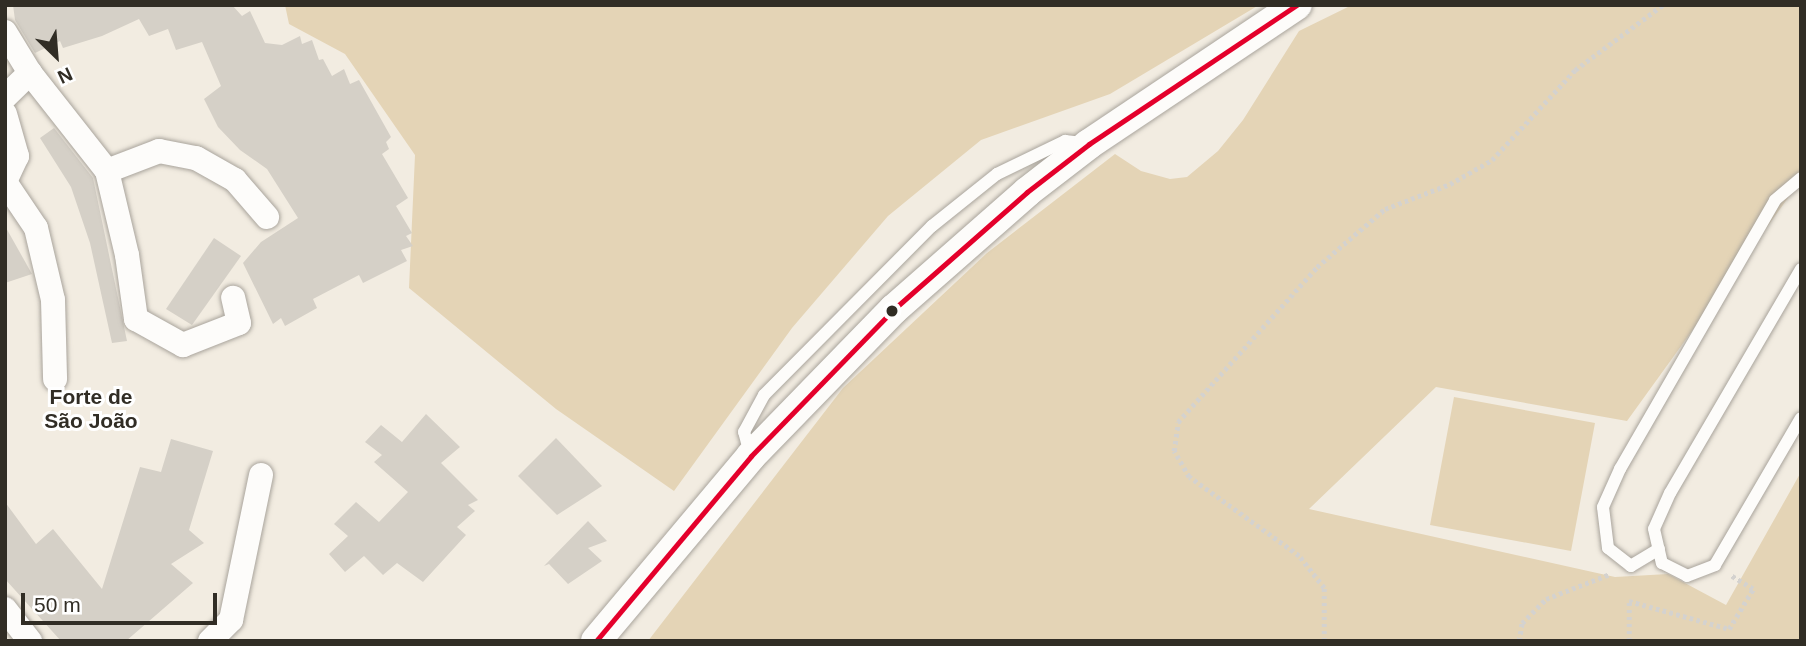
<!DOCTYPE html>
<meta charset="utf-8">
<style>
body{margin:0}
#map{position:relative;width:1806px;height:646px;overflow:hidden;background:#f2ece1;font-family:Arial,sans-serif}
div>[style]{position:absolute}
.green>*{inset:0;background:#e4d4b6}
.building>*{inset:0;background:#d5d0c7}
.path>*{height:4.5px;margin-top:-2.25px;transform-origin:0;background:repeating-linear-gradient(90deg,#d4d2cf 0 3.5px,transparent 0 7px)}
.roads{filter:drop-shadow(0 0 2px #a9a49c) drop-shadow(0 0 2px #a9a49c)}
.service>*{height:12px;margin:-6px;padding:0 6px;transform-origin:6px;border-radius:6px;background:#fdfcfa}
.minor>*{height:24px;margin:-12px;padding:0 12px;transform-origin:12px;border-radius:12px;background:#fdfcfa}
.tertiary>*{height:30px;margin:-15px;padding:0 15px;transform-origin:15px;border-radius:15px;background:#fdfcfa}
.bus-1>*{height:5px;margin:-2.5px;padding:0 2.5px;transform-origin:2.5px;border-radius:2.5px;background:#e4002b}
.dots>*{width:19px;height:19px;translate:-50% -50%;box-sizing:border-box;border:4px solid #fff;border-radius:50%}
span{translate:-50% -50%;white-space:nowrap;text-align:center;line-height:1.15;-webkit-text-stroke:6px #fff;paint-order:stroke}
.neighbourhood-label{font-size:21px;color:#312d25;font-weight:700}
.frame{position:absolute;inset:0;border:7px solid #312d25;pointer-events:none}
.north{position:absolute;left:21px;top:21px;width:70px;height:70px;-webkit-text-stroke:5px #fff;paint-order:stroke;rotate:155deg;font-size:19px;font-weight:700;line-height:28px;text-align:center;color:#312d25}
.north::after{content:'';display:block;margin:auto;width:24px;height:32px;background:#312d25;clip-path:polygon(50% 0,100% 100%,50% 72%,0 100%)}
.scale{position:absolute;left:21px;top:593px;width:196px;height:32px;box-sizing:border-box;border:4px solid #312d25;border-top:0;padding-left:9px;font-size:21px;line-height:24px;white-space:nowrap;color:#312d25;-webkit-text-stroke:5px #fff;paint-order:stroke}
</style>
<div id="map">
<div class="green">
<div style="clip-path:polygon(285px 5px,1259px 5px,1110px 94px,981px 140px,888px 216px,792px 328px,674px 491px,556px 409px,409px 288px,415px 155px,345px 54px,289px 24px)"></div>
<div style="clip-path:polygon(1352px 5px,1801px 5px,1801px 180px,1627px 421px,1436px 387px,1309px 509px,1615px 577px,1668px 574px,1726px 605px,1801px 472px,1801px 641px,648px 641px,843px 388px,987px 253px,1115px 154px,1141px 171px,1170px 179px,1187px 177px,1218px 151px,1243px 120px,1299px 31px)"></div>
<div style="clip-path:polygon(1454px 397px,1595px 423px,1571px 551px,1430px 525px)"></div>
</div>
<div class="building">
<div style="clip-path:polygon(13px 5px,232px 5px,242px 16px,250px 11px,265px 43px,282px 45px,300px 36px,302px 44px,312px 40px,319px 60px,323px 59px,332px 76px,344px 69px,350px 84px,359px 80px,391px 137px,386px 142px,389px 149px,382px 154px,408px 198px,396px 206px,412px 233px,406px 236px,413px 246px,401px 250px,407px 261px,363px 283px,359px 275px,313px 299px,317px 308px,285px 326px,281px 318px,273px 324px,243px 263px,261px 242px,298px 218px,267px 169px,240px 150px,218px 127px,204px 99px,221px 86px,202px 42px,176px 50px,168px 29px,149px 36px,139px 19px,102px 36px,63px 48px,60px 41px,35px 53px,15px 20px)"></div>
<div style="clip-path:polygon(54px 128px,93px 178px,127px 341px,112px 343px,90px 243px,71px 187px,40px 138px)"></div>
<div style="clip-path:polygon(5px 226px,32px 274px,5px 283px)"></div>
<div style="clip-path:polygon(214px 238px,241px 256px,192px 325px,166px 309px)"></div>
<div style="clip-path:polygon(426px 414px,460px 447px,441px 463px,478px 500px,468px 505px,475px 511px,457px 527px,466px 535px,423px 582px,397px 563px,383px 575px,364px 556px,345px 572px,329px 554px,348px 536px,334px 524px,356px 502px,379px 522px,408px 492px,374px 462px,382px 455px,365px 442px,381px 425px,402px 442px)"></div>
<div style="clip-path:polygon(556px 438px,602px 486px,557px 515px,518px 476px)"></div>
<div style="clip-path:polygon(171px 439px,213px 451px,189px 530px,204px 543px,171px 564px,193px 583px,126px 641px,61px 641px,5px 579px,5px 502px,36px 544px,53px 529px,102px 589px,140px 467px,161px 472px)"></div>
<div style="clip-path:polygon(588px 521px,607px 541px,588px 548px,602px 561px,568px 584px,549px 564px,544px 566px)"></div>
</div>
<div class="path">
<div style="left:1324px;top:641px;width:53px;rotate:-90deg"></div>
<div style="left:1324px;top:588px;width:41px;rotate:-128deg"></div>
<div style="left:1299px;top:556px;width:135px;rotate:-144.3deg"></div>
<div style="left:1189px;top:477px;width:30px;rotate:-120deg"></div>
<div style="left:1174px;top:451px;width:29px;rotate:-82deg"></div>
<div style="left:1178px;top:422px;width:208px;rotate:-48.1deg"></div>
<div style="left:1317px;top:267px;width:89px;rotate:-40.5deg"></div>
<div style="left:1385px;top:209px;width:70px;rotate:-21deg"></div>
<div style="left:1450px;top:184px;width:48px;rotate:-29.7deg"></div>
<div style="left:1492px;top:160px;width:122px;rotate:-47.3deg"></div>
<div style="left:1575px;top:70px;width:109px;rotate:-36.5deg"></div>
<div style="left:1519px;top:641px;width:18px;rotate:-81deg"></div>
<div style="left:1522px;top:623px;width:34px;rotate:-45deg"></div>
<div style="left:1546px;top:599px;width:69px;rotate:-21.3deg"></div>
<div style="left:1629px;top:641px;width:40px;rotate:-90deg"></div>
<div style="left:1629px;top:601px;width:104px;rotate:15.6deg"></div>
<div style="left:1729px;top:629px;width:47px;rotate:-59deg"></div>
<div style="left:1753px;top:589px;width:27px;rotate:-149deg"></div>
</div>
<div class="roads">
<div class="service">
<div style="left:1801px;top:269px;width:259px;rotate:120.3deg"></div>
<div style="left:1670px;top:493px;width:39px;rotate:114deg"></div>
<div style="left:1654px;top:529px;width:35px;rotate:77deg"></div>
<div style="left:1662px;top:563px;width:28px;rotate:27deg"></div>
<div style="left:1687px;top:576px;width:30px;rotate:-21deg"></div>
<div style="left:1715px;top:565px;width:170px;rotate:-59.7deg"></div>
<div style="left:750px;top:454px;width:23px;rotate:-105deg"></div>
<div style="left:744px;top:432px;width:42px;rotate:-61.6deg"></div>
<div style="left:764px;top:395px;width:238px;rotate:-45.2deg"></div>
<div style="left:932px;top:226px;width:83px;rotate:-38.7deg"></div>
<div style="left:997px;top:174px;width:76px;rotate:-25.9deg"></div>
<div style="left:1065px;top:141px;width:17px;rotate:7deg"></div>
<div style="left:1659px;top:549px;width:33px;rotate:149deg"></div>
<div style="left:1631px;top:566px;width:29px;rotate:-142deg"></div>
<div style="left:1608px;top:548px;width:41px;rotate:-97deg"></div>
<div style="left:1603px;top:507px;width:42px;rotate:-65.9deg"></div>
<div style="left:1620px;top:469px;width:310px;rotate:-60deg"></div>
<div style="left:1775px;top:200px;width:34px;rotate:-40deg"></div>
</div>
<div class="minor">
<div style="left:5px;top:32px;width:48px;rotate:58.6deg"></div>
<div style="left:30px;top:73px;width:125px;rotate:51.8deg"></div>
<div style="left:107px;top:171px;width:86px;rotate:76.6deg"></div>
<div style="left:127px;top:255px;width:65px;rotate:82deg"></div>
<div style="left:136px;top:319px;width:54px;rotate:29deg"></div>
<div style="left:183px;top:345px;width:60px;rotate:-21.4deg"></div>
<div style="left:239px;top:323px;width:26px;rotate:-103deg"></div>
<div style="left:5px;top:97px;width:35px;rotate:-44deg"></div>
<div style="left:5px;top:114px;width:44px;rotate:74.1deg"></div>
<div style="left:17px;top:156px;width:29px;rotate:115deg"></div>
<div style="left:107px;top:171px;width:56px;rotate:-21deg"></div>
<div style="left:159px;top:151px;width:38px;rotate:11deg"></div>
<div style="left:196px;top:158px;width:45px;rotate:29.4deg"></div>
<div style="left:235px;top:180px;width:49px;rotate:49.1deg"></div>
<div style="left:5px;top:182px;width:55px;rotate:56deg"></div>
<div style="left:36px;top:228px;width:74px;rotate:76.7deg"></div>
<div style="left:53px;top:300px;width:79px;rotate:88.5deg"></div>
<div style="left:5px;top:609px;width:41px;rotate:52deg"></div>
<div style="left:210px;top:641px;width:30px;rotate:-45deg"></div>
<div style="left:231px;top:620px;width:148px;rotate:-78.3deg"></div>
</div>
<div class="tertiary">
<div style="left:596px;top:641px;width:241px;rotate:-50deg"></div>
<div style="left:751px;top:456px;width:205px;rotate:-45.8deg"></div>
<div style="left:894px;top:309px;width:177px;rotate:-41.3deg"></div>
<div style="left:1027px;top:192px;width:78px;rotate:-37.7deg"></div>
<div style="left:1089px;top:144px;width:250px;rotate:-33.8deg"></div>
</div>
</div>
<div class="bus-1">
<div style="left:596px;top:641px;width:241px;rotate:-50deg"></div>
<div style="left:751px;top:456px;width:205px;rotate:-45.8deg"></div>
<div style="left:894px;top:309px;width:177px;rotate:-41.3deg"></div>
<div style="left:1027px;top:192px;width:78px;rotate:-37.7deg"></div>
<div style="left:1089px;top:144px;width:250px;rotate:-33.8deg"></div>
</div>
<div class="dots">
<div style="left:892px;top:311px;background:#312d25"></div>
</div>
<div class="neighbourhood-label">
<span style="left:91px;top:409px">Forte de<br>São João</span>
</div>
<div class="frame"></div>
<div class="north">N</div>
<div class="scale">50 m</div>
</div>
